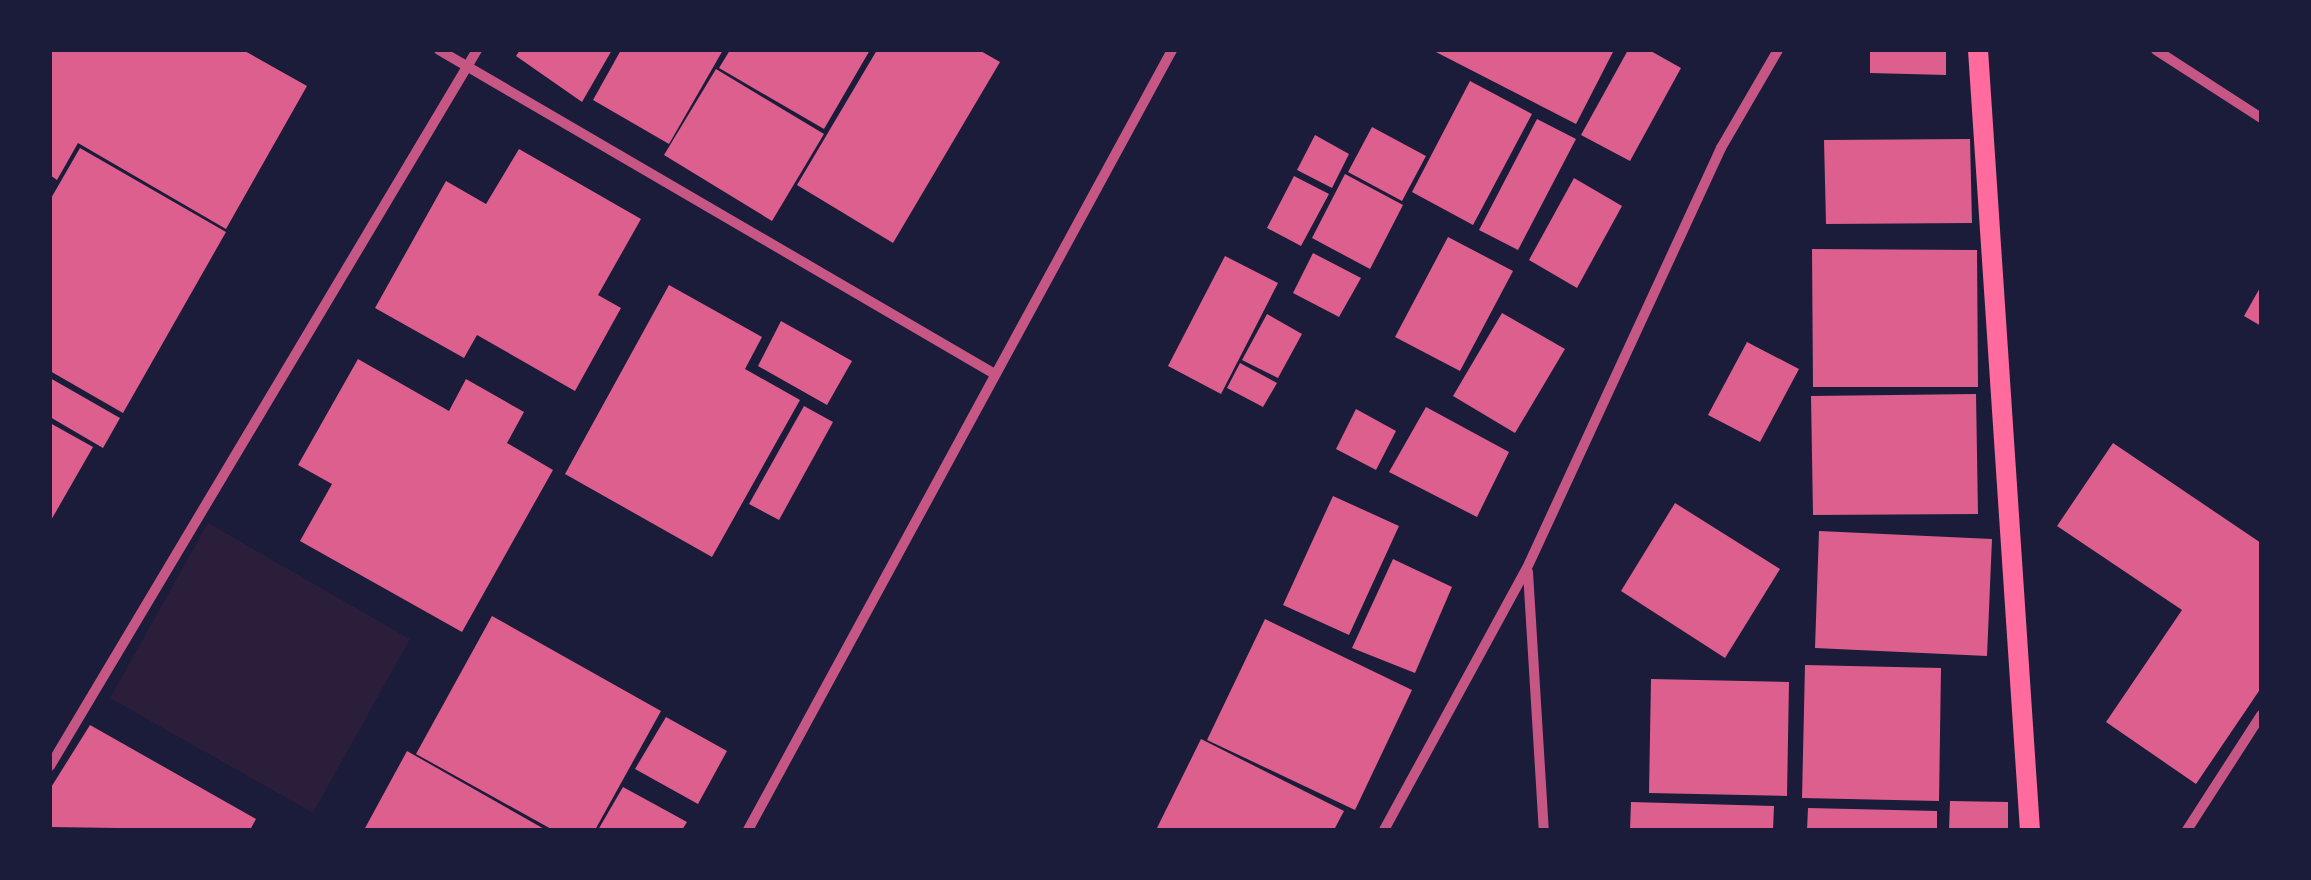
<!DOCTYPE html>
<style>
body{margin:0}
#map{position:relative;width:2311px;height:880px;overflow:hidden;background:#1b1b3a;font-family:Poppins,sans-serif}
div>[style]{position:absolute}
.green>*{inset:0;background:#2a1e3b}
.building>*{inset:0;background:#dd5f8e}
.minor>*{height:10px;margin:-5px;padding:0 5px;transform-origin:5px;border-radius:5px;background:#c65784}
.secondary>*{height:20px;margin:-10px;padding:0 10px;transform-origin:10px;border-radius:10px;background:#ff6b9d}
span{translate:-50% -50%;white-space:nowrap;text-align:center;line-height:1.15;-webkit-text-stroke:8px #1b1b3a;paint-order:stroke}
.frame{position:absolute;inset:0;border:52px solid #1b1b3a;pointer-events:none}
</style>
<div id="map">
<div class="green">
<div style="clip-path:polygon(208px 523px,410px 639px,313px 813px,110px 698px)"></div>
</div>
<div class="building">
<div style="clip-path:polygon(50px 50px,243px 50px,307px 86px,226px 229px,78px 143px,57px 180px,50px 175px)"></div>
<div style="clip-path:polygon(520px 50px,612px 50px,582px 102px,516px 56px)"></div>
<div style="clip-path:polygon(621px 50px,723px 50px,669px 144px,593px 100px)"></div>
<div style="clip-path:polygon(730px 50px,870px 50px,824px 129px,719px 68px)"></div>
<div style="clip-path:polygon(877px 50px,979px 50px,1000px 62px,893px 243px,797px 185px)"></div>
<div style="clip-path:polygon(1432px 50px,1614px 50px,1576px 124px)"></div>
<div style="clip-path:polygon(1628px 50px,1649px 50px,1681px 68px,1630px 161px,1581px 135px)"></div>
<div style="clip-path:polygon(1870px 50px,1946px 50px,1946px 75px,1870px 73px)"></div>
<div style="clip-path:polygon(716px 69px,824px 134px,772px 221px,664px 155px)"></div>
<div style="clip-path:polygon(1470px 81px,1532px 114px,1473px 225px,1412px 192px)"></div>
<div style="clip-path:polygon(1537px 119px,1576px 139px,1518px 250px,1479px 230px)"></div>
<div style="clip-path:polygon(1372px 127px,1426px 156px,1402px 201px,1348px 172px)"></div>
<div style="clip-path:polygon(1315px 135px,1349px 154px,1332px 188px,1297px 170px)"></div>
<div style="clip-path:polygon(1970px 139px,1972px 223px,1826px 224px,1824px 140px)"></div>
<div style="clip-path:polygon(80px 148px,226px 232px,123px 413px,50px 371px,50px 200px)"></div>
<div style="clip-path:polygon(519px 149px,641px 219px,598px 295px,621px 308px,575px 391px,477px 335px,464px 358px,375px 308px,446px 181px,486px 204px)"></div>
<div style="clip-path:polygon(1345px 174px,1403px 205px,1370px 269px,1312px 238px)"></div>
<div style="clip-path:polygon(1294px 176px,1329px 194px,1301px 246px,1267px 228px)"></div>
<div style="clip-path:polygon(1574px 178px,1622px 206px,1577px 288px,1529px 260px)"></div>
<div style="clip-path:polygon(1448px 237px,1513px 271px,1460px 371px,1395px 337px)"></div>
<div style="clip-path:polygon(1812px 249px,1977px 250px,1978px 387px,1813px 387px)"></div>
<div style="clip-path:polygon(1313px 253px,1361px 278px,1339px 317px,1293px 293px)"></div>
<div style="clip-path:polygon(1225px 256px,1278px 283px,1221px 394px,1168px 366px)"></div>
<div style="clip-path:polygon(669px 285px,762px 337px,745px 369px,800px 400px,712px 557px,565px 474px)"></div>
<div style="clip-path:polygon(2261px 286px,2261px 326px,2244px 316px)"></div>
<div style="clip-path:polygon(1502px 313px,1565px 349px,1515px 433px,1453px 396px)"></div>
<div style="clip-path:polygon(1267px 314px,1302px 334px,1278px 378px,1242px 360px)"></div>
<div style="clip-path:polygon(781px 321px,852px 361px,827px 405px,758px 366px)"></div>
<div style="clip-path:polygon(1747px 342px,1799px 369px,1760px 442px,1708px 415px)"></div>
<div style="clip-path:polygon(358px 359px,449px 411px,466px 379px,524px 412px,507px 443px,553px 470px,462px 632px,300px 541px,332px 484px,298px 465px)"></div>
<div style="clip-path:polygon(1240px 363px,1277px 383px,1263px 407px,1227px 388px)"></div>
<div style="clip-path:polygon(50px 378px,120px 418px,103px 448px,50px 417px)"></div>
<div style="clip-path:polygon(1976px 394px,1978px 514px,1813px 515px,1811px 396px)"></div>
<div style="clip-path:polygon(804px 406px,833px 422px,779px 520px,749px 504px)"></div>
<div style="clip-path:polygon(1426px 407px,1509px 452px,1477px 517px,1389px 472px)"></div>
<div style="clip-path:polygon(1356px 409px,1396px 431px,1376px 470px,1336px 449px)"></div>
<div style="clip-path:polygon(50px 423px,93px 447px,50px 522px)"></div>
<div style="clip-path:polygon(2113px 443px,2261px 543px,2261px 688px,2196px 784px,2106px 722px,2182px 610px,2057px 526px)"></div>
<div style="clip-path:polygon(1333px 496px,1399px 526px,1349px 635px,1283px 605px)"></div>
<div style="clip-path:polygon(1675px 503px,1780px 569px,1725px 658px,1621px 591px)"></div>
<div style="clip-path:polygon(1819px 531px,1992px 539px,1987px 656px,1815px 648px)"></div>
<div style="clip-path:polygon(1393px 559px,1452px 587px,1415px 673px,1352px 648px)"></div>
<div style="clip-path:polygon(492px 616px,661px 711px,595px 830px,553px 830px,416px 754px)"></div>
<div style="clip-path:polygon(1265px 619px,1412px 690px,1355px 810px,1207px 740px)"></div>
<div style="clip-path:polygon(1805px 665px,1941px 668px,1939px 801px,1802px 798px)"></div>
<div style="clip-path:polygon(1651px 679px,1789px 682px,1787px 796px,1649px 793px)"></div>
<div style="clip-path:polygon(666px 717px,727px 751px,698px 804px,635px 769px)"></div>
<div style="clip-path:polygon(90px 725px,256px 819px,250px 830px,50px 827px,50px 789px)"></div>
<div style="clip-path:polygon(1201px 739px,1344px 811px,1334px 830px,1156px 830px)"></div>
<div style="clip-path:polygon(407px 751px,546px 830px,364px 830px)"></div>
<div style="clip-path:polygon(623px 787px,687px 822px,682px 830px,598px 830px)"></div>
<div style="clip-path:polygon(1950px 801px,2008px 802px,2008px 830px,1949px 830px)"></div>
<div style="clip-path:polygon(1631px 802px,1774px 806px,1773px 830px,1630px 830px)"></div>
<div style="clip-path:polygon(1808px 808px,1937px 811px,1937px 830px,1807px 830px)"></div>
</div>
<div class="minor">
<div style="left:439px;top:50px;width:641px;rotate:30.24deg"></div>
<div style="left:2156px;top:50px;width:125px;rotate:32.9deg"></div>
<div style="left:1528px;top:572px;width:258px;rotate:86.5deg"></div>
<div style="left:50px;top:766px;width:834px;rotate:-59.19deg"></div>
<div style="left:748px;top:830px;width:888px;rotate:-61.47deg"></div>
<div style="left:1384px;top:830px;width:298px;rotate:-61.4deg"></div>
<div style="left:1527px;top:568px;width:463px;rotate:-65.2deg"></div>
<div style="left:1721px;top:148px;width:113px;rotate:-59.8deg"></div>
<div style="left:2187px;top:830px;width:137px;rotate:-57.2deg"></div>
</div>
<div class="secondary">
<div style="left:1978px;top:50px;width:782px;rotate:86.19deg"></div>
</div>
<div class="frame"></div>
</div>
